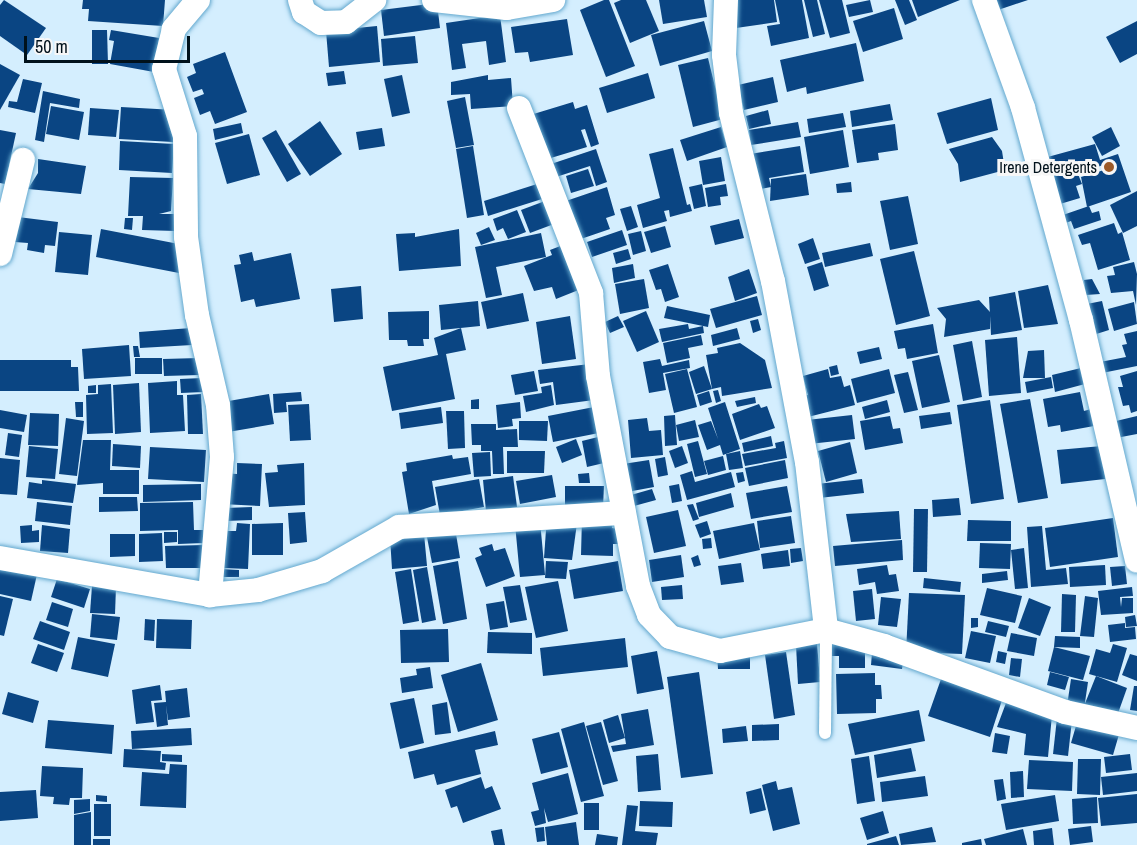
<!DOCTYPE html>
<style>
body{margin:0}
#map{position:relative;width:1137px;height:845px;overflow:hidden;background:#d4eefe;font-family:"Archivo Narrow",sans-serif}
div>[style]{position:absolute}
.building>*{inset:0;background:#0a4583}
.roads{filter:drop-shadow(0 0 2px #63a8ce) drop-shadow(0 0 2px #63a8ce)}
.service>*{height:12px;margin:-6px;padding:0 6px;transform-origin:6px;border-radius:6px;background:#fff}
.minor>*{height:24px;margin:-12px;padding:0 12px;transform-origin:12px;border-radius:12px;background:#fff}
.dots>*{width:16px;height:16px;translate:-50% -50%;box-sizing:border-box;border:3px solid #f7f7f7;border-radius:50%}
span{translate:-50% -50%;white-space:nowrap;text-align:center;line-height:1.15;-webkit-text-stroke:6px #f7f7f7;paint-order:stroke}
.poi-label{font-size:16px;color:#00111b}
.right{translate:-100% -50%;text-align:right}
.scale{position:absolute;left:24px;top:36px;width:166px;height:27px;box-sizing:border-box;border:3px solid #00111b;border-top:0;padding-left:8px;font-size:18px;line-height:21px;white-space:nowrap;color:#00111b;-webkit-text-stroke:4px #f7f7f7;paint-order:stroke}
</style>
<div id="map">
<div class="building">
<div style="clip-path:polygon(4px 0,46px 28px,27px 55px,0 36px,0 5px)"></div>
<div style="clip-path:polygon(83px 0,165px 0,163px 26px,88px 21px,89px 9px,82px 9px)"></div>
<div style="clip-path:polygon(604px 0,609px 0,635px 66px,606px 77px,580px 10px)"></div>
<div style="clip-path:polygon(621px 0,646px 0,659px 31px,630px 43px,614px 3px)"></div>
<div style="clip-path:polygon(659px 0,704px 0,707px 17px,663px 24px)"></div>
<div style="clip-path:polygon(732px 0,774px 0,777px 22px,736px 28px)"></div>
<div style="clip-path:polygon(775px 0,802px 0,809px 38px,771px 46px,767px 26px,780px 24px)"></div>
<div style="clip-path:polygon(804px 0,817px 0,825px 34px,813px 37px)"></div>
<div style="clip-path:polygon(819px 0,842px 0,850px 33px,830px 38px)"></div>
<div style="clip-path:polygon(870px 0,873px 12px,849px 17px,846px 5px)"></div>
<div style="clip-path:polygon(895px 0,909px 0,917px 20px,905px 25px)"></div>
<div style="clip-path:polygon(912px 0,960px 0,918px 17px)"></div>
<div style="clip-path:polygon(994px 0,1028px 0,998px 10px)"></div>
<div style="clip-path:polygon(437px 3px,440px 28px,384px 36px,381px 10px)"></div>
<div style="clip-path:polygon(894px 8px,903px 39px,863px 52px,853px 21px)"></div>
<div style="clip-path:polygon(500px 15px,506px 62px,489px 65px,486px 41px,462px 44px,466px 68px,452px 70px,446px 23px)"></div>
<div style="clip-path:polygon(567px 19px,573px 55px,530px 62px,528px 52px,515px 53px,511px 27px)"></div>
<div style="clip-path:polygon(704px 21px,712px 51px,660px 66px,651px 35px)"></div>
<div style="clip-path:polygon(1137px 21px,1137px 54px,1120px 63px,1106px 37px)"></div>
<div style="clip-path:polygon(377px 26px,380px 62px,329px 67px,326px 31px)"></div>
<div style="clip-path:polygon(92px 30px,107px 30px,108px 64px,92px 64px)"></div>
<div style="clip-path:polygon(111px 30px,159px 38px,154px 72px,110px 64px,114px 41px,109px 40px)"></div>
<div style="clip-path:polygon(415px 36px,418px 63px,383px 66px,381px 39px)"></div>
<div style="clip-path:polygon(856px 43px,864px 81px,807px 94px,806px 87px,787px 92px,780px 60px)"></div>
<div style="clip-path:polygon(225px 52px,247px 112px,215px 124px,210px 111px,200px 115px,194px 98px,204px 94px,202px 89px,193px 92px,187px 77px,196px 73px,193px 64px)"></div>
<div style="clip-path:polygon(708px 58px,723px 119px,693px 127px,678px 65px)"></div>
<div style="clip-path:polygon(0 64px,20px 75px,0 110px)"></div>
<div style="clip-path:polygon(344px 71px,346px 84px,328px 86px,326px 73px)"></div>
<div style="clip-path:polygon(648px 73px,655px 98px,607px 113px,599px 88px)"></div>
<div style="clip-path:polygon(402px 75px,410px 113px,392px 117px,384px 79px)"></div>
<div style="clip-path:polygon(488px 75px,488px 80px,511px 78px,513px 106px,471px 109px,470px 94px,451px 95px,451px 82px)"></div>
<div style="clip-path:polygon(773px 77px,778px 102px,744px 110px,738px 85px)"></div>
<div style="clip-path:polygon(23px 79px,42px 83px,35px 113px,8px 107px,9px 101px,17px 102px)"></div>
<div style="clip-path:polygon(43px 91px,80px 99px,79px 108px,50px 103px,44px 142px,35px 140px)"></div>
<div style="clip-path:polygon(465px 97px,474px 145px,456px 148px,447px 101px)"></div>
<div style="clip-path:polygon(991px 98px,998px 130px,947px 144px,937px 113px)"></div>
<div style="clip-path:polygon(573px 102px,575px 109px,587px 105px,599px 144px,591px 147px,585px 129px,581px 130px,587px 147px,541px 161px,527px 116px)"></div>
<div style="clip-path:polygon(890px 104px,893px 120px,852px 127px,850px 111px)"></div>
<div style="clip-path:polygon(51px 106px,84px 112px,79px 140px,46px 134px)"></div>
<div style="clip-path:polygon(121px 107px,175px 110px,173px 142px,119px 139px)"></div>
<div style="clip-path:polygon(90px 108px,119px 110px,116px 137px,88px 135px)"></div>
<div style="clip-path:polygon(768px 110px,771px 124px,749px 129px,746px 116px)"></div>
<div style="clip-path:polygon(843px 113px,846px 127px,809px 133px,807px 119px)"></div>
<div style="clip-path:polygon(320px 121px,342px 154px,310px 176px,288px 144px)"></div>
<div style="clip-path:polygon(798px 122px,801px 137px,751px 145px,749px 130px)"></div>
<div style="clip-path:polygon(241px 123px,243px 133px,215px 140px,213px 129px)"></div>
<div style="clip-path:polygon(895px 124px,898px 150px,878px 153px,879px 160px,857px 163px,852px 130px)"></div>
<div style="clip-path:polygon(721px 127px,727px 147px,687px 161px,680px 140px)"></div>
<div style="clip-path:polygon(1111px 127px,1120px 146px,1102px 156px,1092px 137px)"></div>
<div style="clip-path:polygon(382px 128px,385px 146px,359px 150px,356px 132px)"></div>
<div style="clip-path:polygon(0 130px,16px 133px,5px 184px,0 183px)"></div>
<div style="clip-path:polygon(276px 130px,301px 174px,287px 182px,262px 138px)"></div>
<div style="clip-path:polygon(843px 130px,849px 167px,810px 174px,804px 137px)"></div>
<div style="clip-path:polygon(249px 134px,260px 175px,227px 184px,215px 143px)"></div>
<div style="clip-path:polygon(992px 137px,1002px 151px,1005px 170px,960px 182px,958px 164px,949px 149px)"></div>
<div style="clip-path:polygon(120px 141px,174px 144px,172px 173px,119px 170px)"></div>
<div style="clip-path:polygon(1095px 144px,1100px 160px,1118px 154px,1131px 192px,1087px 207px,1081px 177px,1104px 170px,1103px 165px,1078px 174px,1082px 184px,1076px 186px,1080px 198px,1060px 204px,1044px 158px)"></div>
<div style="clip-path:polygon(473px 146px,484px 215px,467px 218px,456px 149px)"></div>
<div style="clip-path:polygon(800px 146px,804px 172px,769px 178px,771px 187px,760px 189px,750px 154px)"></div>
<div style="clip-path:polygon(673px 148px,687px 205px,690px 204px,692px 211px,670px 217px,669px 210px,664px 211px,667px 221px,643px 228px,637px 205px,660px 198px,649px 154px)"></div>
<div style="clip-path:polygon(596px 149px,607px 182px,596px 186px,590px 166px,556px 177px,551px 164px)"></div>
<div style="clip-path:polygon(721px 157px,725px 181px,703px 185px,699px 161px)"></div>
<div style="clip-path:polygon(38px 159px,86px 166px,81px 194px,28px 189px,38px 173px)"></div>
<div style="clip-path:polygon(588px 169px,594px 186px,571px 193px,566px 176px)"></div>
<div style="clip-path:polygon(806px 174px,809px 195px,770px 201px,771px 179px)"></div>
<div style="clip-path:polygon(130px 177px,173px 178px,171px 211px,159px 214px,176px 214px,176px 231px,142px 230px,143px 216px,128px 216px)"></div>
<div style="clip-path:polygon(851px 182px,852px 192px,837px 193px,836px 184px)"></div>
<div style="clip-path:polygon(537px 184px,542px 199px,488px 216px,484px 201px)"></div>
<div style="clip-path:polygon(702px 184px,706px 206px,694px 209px,689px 187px)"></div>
<div style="clip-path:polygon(726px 184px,728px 196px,720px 197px,721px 205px,708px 207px,705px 188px)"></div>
<div style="clip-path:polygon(607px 187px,615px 215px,606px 218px,610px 229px,575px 241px,563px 202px)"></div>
<div style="clip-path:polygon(1137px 191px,1137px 226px,1123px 233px,1110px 205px)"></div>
<div style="clip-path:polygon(908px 196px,918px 244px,890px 250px,880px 201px)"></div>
<div style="clip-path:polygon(545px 201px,554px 224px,530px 233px,521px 210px)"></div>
<div style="clip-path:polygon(631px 206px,638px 227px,627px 231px,620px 209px)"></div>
<div style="clip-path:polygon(1089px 206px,1092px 213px,1099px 211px,1101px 220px,1074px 229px,1071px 221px,1063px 224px,1060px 216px)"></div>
<div style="clip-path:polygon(517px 210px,526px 232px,508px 239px,503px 228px,497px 231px,493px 219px)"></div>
<div style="clip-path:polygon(18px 217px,58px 222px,55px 246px,45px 245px,44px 253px,27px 250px,28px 243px,15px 242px)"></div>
<div style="clip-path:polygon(125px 218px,133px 218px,132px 230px,124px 229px)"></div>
<div style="clip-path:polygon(739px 219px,744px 238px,715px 245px,710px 226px)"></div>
<div style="clip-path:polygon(1114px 223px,1118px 234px,1122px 232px,1130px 260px,1098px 270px,1090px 243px,1082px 245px,1078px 235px)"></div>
<div style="clip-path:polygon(665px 226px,671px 247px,651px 253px,644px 232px)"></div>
<div style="clip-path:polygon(489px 227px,495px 240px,481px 245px,476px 233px)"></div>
<div style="clip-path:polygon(101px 229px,184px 245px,179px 273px,96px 257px)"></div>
<div style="clip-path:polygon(459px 229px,461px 266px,399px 271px,396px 234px,415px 233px,415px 237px)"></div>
<div style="clip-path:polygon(622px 230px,627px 245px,592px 257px,587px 242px)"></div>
<div style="clip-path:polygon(641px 231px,646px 251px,633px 255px,628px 234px)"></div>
<div style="clip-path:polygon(59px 232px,92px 235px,88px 275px,55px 272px)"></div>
<div style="clip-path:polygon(541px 233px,546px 257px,496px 267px,502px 295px,486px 298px,475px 247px)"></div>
<div style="clip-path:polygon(813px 238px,820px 259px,805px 264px,798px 244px)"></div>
<div style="clip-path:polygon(870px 243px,873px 256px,825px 267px,822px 253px)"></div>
<div style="clip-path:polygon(563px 245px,581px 289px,556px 299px,552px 287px,534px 291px,524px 266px,552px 255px,550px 250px)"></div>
<div style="clip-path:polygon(628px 249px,631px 259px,616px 264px,613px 253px)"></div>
<div style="clip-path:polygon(914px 251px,930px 316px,896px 325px,880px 259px)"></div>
<div style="clip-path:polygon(252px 252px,254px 261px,291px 253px,300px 299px,256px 307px,254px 299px,241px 302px,234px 265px,241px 264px,239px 255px)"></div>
<div style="clip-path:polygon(822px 262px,829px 286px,814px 291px,807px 267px)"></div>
<div style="clip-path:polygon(1134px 262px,1137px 274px,1136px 305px,1133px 291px,1111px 293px,1107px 276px,1115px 275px,1113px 267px)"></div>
<div style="clip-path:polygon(633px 264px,635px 278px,614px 283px,612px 268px)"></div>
<div style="clip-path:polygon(668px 264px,679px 297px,665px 302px,661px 289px,656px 290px,649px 270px)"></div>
<div style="clip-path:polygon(749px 269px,757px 293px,735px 301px,728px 277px)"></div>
<div style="clip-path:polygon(644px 279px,649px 308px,620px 314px,615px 284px)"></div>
<div style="clip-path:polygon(1092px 279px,1100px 294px,1086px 295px,1084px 280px)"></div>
<div style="clip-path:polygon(1048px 285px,1058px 324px,1024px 328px,1018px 291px)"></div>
<div style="clip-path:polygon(361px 286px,363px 319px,334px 322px,331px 289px)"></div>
<div style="clip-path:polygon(1015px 292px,1022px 330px,991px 335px,989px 297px)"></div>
<div style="clip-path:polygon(523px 293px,529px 321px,487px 329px,481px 302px)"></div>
<div style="clip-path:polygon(757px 296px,762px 315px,716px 328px,710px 309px)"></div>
<div style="clip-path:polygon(979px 300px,990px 312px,990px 329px,944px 337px,946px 319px,937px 308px)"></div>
<div style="clip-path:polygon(478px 301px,480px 326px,441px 330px,439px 305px)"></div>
<div style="clip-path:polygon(1102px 301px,1109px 330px,1090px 336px,1082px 305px)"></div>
<div style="clip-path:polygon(1134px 302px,1137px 324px,1114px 331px,1108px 309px)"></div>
<div style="clip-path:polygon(667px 306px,710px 315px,708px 327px,664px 318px)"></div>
<div style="clip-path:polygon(429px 311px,429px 339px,423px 339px,424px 346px,408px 346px,407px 340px,389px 340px,388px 312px)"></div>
<div style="clip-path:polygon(646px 311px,659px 342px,637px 352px,623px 321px)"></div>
<div style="clip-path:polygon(570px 316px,576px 359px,542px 364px,536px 322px)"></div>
<div style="clip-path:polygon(618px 316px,624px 327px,610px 333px,605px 322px)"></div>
<div style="clip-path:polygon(758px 319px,761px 330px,753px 333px,750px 321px)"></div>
<div style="clip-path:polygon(688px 324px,689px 329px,703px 326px,704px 333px,662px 342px,659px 329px)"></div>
<div style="clip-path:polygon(933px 324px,938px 353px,907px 359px,905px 348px,898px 349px,894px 331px)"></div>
<div style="clip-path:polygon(191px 328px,192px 345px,140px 348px,139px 332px)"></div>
<div style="clip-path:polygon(461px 328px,466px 350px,446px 354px,455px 399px,392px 411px,383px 367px,438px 355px,434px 338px)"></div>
<div style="clip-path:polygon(737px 328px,740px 339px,713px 346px,711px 335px)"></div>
<div style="clip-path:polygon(1137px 331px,1137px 366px,1102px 373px,1100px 362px,1126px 357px,1122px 345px,1127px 344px,1124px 334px)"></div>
<div style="clip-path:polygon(701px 335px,703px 345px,688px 348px,690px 358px,667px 363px,663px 343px)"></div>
<div style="clip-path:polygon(1017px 337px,1021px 393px,989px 396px,985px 340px)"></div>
<div style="clip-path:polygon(972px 341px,982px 397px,963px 401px,953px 345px)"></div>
<div style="clip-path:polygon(740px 343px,765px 360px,772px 388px,722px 396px,721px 387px,712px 389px,706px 355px,718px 353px,717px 348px)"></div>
<div style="clip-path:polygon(129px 345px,131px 376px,84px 379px,82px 349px)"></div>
<div style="clip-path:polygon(133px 346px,138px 346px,140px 357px,134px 357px)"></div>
<div style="clip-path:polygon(879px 347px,882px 359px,860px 364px,857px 352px)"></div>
<div style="clip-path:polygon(1044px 350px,1045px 378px,1023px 378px,1028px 351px)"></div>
<div style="clip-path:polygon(939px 355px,950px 402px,922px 408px,912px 361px)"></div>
<div style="clip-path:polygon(135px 358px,162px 358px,162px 374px,135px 374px)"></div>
<div style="clip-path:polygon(199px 358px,199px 375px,164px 376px,163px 359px)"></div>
<div style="clip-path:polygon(660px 359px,662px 366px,689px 360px,690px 368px,663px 373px,666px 390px,649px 393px,643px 362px)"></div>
<div style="clip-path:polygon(0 360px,71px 360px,71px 367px,78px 367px,79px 391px,0 391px)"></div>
<div style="clip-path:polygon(590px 364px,594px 400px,556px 405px,553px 382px,540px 384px,538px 370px)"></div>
<div style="clip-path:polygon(837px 365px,839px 374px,831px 376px,829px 367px)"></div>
<div style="clip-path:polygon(704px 366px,712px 389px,696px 394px,689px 372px)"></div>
<div style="clip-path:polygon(1081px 368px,1085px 384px,1055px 392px,1052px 375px)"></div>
<div style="clip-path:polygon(687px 369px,697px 407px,674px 413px,665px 374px)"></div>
<div style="clip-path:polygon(828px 369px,830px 378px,841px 376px,844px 387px,850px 385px,855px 405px,804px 418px,798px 397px,808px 395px,803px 376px)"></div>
<div style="clip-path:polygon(889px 369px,895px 393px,857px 403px,851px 379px)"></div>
<div style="clip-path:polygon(534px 371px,538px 391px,515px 395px,511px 375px)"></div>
<div style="clip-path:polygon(1137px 371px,1137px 411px,1131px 413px,1129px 405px,1123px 406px,1118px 387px,1123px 387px,1120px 376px)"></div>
<div style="clip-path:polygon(908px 372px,918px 410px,904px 413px,894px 375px)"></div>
<div style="clip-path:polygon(1051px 377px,1053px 388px,1027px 393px,1025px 382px)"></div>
<div style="clip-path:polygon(202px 378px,203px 392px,181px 393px,180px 379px)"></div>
<div style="clip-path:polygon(177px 381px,177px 395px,183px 395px,185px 431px,150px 433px,148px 383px)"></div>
<div style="clip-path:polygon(139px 383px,141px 432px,115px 434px,113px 385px)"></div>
<div style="clip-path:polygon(111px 384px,113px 433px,87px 434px,86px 395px,98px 394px,98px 385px)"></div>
<div style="clip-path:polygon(96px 385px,96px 393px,88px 393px,88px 386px)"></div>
<div style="clip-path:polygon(551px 385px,554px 405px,526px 412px,523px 396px,542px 393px,541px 387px)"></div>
<div style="clip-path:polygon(718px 390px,721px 401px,716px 403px,713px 391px)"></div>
<div style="clip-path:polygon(709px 391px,712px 402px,700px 406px,697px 395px)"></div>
<div style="clip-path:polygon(301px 392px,302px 401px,286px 402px,287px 412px,274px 413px,273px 394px)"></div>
<div style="clip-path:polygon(1080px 392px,1084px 411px,1091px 409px,1094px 426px,1061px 432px,1060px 425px,1048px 427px,1043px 399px)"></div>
<div style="clip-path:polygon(201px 394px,203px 434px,188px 434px,187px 395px)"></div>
<div style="clip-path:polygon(269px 394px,274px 424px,228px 432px,223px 402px)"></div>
<div style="clip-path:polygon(755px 397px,756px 403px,737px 407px,735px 401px)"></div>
<div style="clip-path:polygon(479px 399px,479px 409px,471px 409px,471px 400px)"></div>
<div style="clip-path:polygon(1030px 399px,1048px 498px,1018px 503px,1000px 404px)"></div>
<div style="clip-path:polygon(887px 400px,890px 412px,865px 419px,862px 407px)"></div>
<div style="clip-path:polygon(990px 400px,1004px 499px,971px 504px,957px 405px)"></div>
<div style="clip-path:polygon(75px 402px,83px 402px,83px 417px,76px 417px)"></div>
<div style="clip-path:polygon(520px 402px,521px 418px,512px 419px,513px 426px,498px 428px,496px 405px)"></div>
<div style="clip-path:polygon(725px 402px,740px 449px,723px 455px,720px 445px,707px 450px,698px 425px,711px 421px,718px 439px,708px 408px)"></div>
<div style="clip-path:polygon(309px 404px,311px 440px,290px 441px,288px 405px)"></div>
<div style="clip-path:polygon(759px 404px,761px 408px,767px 406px,775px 428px,740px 440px,732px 414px)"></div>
<div style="clip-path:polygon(441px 407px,443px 423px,401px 429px,399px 413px)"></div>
<div style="clip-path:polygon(594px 407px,599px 433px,553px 442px,548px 416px)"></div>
<div style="clip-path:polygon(0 410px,27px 415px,24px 432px,0 428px)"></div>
<div style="clip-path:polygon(446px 411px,464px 411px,465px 448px,448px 449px)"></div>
<div style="clip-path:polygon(950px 412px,952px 424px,921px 429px,919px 416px)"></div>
<div style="clip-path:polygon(30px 413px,59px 414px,58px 446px,28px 445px)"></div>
<div style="clip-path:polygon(675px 415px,677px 445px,665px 446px,664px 416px)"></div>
<div style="clip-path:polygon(852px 415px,855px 439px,809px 444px,807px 420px)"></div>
<div style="clip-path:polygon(890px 416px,893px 429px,900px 428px,903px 443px,865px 450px,860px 421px)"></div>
<div style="clip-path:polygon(1137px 416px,1137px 434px,1116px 438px,1112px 422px)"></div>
<div style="clip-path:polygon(66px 418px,84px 421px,77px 476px,59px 474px)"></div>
<div style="clip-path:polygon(647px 418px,649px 431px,661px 430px,663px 455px,631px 458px,628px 420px)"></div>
<div style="clip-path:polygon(695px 420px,699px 437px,679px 441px,676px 425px)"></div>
<div style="clip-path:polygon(519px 421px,548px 421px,547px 441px,519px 440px)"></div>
<div style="clip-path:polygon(471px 424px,496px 424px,496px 430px,517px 429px,518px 447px,503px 447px,504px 474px,493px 474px,492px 451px,481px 451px,481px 445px,472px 445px)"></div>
<div style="clip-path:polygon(8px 433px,22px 435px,19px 457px,5px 455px)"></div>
<div style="clip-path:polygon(771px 436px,773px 446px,744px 452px,742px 443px)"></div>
<div style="clip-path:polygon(598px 437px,604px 463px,587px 467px,582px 441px)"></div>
<div style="clip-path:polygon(576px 439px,582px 455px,562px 463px,556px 447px)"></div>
<div style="clip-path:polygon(83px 440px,111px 440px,110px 470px,139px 470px,139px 494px,103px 494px,103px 483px,77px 485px)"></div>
<div style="clip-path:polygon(698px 441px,707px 474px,695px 477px,687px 444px)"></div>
<div style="clip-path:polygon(784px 441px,787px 458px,745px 466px,742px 454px,776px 448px,775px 443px)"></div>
<div style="clip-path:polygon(850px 442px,857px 473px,826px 482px,818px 451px)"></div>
<div style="clip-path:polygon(113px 444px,141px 446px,140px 468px,112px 466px)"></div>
<div style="clip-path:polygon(29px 446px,58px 449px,55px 479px,26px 477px)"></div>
<div style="clip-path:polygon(682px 446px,688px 463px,675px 468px,669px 451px)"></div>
<div style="clip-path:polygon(1102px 446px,1105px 479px,1061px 484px,1057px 450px)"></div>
<div style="clip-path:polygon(150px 447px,206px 450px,204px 482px,148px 479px)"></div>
<div style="clip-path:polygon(507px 451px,545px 451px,544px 473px,507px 473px)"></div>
<div style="clip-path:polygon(740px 451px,743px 468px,729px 470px,726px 454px)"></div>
<div style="clip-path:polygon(490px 452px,491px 476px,474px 477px,472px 453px)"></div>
<div style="clip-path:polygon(452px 455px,453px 459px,468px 457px,471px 474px,432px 481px,436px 505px,409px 514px,402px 472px,407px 471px,406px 463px)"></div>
<div style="clip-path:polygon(723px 456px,726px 470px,708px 475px,704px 461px)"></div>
<div style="clip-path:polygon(665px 457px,668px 475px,658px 477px,655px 459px)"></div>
<div style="clip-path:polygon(0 458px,20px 460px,17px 495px,0 494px)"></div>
<div style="clip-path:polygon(649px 460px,654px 487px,627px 492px,623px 464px)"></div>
<div style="clip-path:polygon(785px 460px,788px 478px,749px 486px,745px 468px)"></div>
<div style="clip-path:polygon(237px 463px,262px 464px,260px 506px,221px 504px,222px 473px,237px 474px)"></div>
<div style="clip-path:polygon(304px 463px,305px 505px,269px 507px,265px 473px,278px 472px,277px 465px)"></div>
<div style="clip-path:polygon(692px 471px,695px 482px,731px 472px,735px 487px,687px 500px,680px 475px)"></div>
<div style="clip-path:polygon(743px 472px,745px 481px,738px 483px,736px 473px)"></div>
<div style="clip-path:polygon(589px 473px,590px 483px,579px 483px,578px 474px)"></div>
<div style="clip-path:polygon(552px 475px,556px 497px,520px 504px,516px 481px)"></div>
<div style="clip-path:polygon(513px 476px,517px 507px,486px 511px,483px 480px)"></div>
<div style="clip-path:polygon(479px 479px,484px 507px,440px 515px,435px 487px)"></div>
<div style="clip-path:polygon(862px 479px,864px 493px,819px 498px,817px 484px)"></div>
<div style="clip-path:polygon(42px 480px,76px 484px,73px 503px,27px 498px,29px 482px,42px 484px)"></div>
<div style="clip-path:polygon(201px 484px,201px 500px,143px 502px,143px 485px)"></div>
<div style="clip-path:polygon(679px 484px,682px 501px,672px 503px,669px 486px)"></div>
<div style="clip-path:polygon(565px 486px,604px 486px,603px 507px,565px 506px)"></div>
<div style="clip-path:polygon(787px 486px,792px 512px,751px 519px,746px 493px)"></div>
<div style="clip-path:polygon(652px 489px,656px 500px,634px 506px,631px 495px)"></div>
<div style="clip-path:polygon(731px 493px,734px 507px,699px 517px,696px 503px)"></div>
<div style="clip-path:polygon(99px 497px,137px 497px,138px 511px,99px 512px)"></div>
<div style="clip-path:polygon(959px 498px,961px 515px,933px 517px,932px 500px)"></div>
<div style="clip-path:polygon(37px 502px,72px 506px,70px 525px,35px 521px)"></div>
<div style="clip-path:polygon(193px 502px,194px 530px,203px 530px,203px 543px,178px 544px,178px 530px,140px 531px,140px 503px)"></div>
<div style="clip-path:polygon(693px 504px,699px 519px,693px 521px,687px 505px)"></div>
<div style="clip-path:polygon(252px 507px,252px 520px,225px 521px,225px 508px)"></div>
<div style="clip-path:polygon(914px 509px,928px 509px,927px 572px,913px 572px)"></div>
<div style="clip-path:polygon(678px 510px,686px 546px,654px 553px,646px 517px)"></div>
<div style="clip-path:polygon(899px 511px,901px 539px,851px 542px,846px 514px)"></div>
<div style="clip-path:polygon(305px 512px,307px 542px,290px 544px,288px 513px)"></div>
<div style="clip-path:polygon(791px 516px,795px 543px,760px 548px,757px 521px)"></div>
<div style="clip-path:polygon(582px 517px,613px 518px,612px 528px,619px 529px,619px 544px,613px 544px,613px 556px,581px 555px)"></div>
<div style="clip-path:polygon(1113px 518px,1118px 557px,1050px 567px,1045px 528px)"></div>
<div style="clip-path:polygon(968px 520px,1011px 521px,1011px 541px,967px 541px)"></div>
<div style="clip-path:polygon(540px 521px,545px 575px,520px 577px,515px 524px)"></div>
<div style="clip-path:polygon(707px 521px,711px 534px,700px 538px,695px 525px)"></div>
<div style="clip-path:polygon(237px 523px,250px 524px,248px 569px,223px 568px,224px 531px,236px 531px)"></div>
<div style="clip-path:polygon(283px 523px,283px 555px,252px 555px,252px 524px)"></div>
<div style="clip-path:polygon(577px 523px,572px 560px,544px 558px,546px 530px)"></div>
<div style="clip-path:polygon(754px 523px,760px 550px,719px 559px,713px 531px)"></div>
<div style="clip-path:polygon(32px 525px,32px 531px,39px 530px,39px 542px,21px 543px,20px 526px)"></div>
<div style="clip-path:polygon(42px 525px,70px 529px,68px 553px,40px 551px)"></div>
<div style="clip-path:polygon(1042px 526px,1046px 570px,1066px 568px,1068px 584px,1031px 587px,1027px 527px)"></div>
<div style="clip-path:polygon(455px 528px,460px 558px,432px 563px,426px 532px)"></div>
<div style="clip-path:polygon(164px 532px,177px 532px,177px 542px,164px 543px)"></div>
<div style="clip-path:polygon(162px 533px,163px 561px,139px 562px,139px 534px)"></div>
<div style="clip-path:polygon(110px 534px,135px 534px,135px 556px,110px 557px)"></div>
<div style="clip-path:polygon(424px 534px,427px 566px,392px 569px,390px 537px)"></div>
<div style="clip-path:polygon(711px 538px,712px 548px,703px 549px,702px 539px)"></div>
<div style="clip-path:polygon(902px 540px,903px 560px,835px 566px,833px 546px)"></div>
<div style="clip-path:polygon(980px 543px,1011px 544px,1010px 569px,979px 568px)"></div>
<div style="clip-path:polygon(492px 544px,494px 551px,505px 548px,515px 576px,486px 587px,475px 558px,482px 555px,479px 548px)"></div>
<div style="clip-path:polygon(204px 545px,204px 568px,166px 568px,165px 546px)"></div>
<div style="clip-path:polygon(801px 548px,803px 561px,791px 563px,790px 549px)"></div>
<div style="clip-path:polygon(1024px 548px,1028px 588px,1015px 589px,1011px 550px)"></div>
<div style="clip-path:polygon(788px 550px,790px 566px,763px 569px,761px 554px)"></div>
<div style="clip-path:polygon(681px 555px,684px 577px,652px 582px,649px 560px)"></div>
<div style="clip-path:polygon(698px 555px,701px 565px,694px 567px,691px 558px)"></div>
<div style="clip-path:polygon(458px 561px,467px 619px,443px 624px,433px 566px)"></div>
<div style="clip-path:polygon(546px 561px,568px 562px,566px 579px,545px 578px)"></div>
<div style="clip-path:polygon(618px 561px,623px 591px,574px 599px,569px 570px)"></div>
<div style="clip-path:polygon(0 562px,38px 570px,31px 601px,0 594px)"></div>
<div style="clip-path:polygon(741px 563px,744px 582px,721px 585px,718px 566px)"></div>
<div style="clip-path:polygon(887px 565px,889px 575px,896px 574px,899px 591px,877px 594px,875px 582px,859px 585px,857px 569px)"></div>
<div style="clip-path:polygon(1105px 565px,1106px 585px,1070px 587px,1069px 567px)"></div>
<div style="clip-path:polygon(1125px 566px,1127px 584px,1112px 586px,1110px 567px)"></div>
<div style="clip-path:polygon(427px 567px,436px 620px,422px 623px,413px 570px)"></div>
<div style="clip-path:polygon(221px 569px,239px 570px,239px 577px,221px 577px)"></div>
<div style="clip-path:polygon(411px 569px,419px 621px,403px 624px,395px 572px)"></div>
<div style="clip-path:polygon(1007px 571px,1008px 580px,982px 583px,982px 574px)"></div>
<div style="clip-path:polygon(924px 578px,961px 582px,960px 592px,923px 588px)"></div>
<div style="clip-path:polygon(57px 579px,90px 589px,84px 608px,51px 597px)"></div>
<div style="clip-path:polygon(558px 581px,568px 631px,536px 638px,525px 587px)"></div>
<div style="clip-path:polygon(520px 585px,527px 620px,510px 623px,503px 587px)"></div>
<div style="clip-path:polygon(682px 585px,683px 599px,662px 600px,661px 587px)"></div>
<div style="clip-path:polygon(92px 586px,116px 587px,115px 614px,90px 613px)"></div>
<div style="clip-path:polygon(1132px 587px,1133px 596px,1120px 597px,1121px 607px,1122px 598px,1133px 598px,1133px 613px,1101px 615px,1098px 591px)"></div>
<div style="clip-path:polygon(987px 588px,1022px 596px,1015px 623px,980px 615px)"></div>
<div style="clip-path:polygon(872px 589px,875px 619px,856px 621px,853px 591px)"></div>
<div style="clip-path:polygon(909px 593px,965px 595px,962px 654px,906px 652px)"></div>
<div style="clip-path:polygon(1062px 594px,1076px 595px,1075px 632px,1061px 632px)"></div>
<div style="clip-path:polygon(0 596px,13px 599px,4px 636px,0 635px)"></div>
<div style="clip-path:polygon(1085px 596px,1098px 598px,1094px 637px,1080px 636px)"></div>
<div style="clip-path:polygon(881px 597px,901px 599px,897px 627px,878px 625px)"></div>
<div style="clip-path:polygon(1029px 598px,1051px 607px,1040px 636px,1018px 628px)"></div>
<div style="clip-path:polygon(504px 601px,508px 627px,490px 630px,486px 604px)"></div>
<div style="clip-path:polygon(52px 602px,73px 609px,68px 627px,46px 620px)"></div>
<div style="clip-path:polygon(92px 614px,120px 617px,117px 640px,90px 637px)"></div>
<div style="clip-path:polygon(1135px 615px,1137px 626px,1126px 627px,1125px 617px)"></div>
<div style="clip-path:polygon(971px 618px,978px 618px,978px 627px,971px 628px)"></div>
<div style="clip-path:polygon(145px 619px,155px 620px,154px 641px,144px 640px)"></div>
<div style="clip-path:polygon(157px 619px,192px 620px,191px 649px,156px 648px)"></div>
<div style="clip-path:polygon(40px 621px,70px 632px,64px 650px,33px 639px)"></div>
<div style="clip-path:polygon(988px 621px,1009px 626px,1006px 637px,985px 632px)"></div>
<div style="clip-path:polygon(1125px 623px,1125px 628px,1135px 627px,1136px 639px,1110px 642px,1108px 625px)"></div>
<div style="clip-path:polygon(448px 629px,449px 662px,401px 663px,400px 630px)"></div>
<div style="clip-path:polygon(971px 631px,996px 636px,990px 663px,965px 658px)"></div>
<div style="clip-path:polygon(488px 632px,532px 633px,532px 654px,487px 653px)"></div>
<div style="clip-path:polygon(1011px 633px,1037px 638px,1034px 656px,1007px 651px)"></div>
<div style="clip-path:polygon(1055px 636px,1080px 637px,1080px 648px,1054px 647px)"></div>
<div style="clip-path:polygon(78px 637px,115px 644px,108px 677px,71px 669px)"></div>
<div style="clip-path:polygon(625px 638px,628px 667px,543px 676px,540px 648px)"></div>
<div style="clip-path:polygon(817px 643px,820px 682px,798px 684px,796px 645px)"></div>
<div style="clip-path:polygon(832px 643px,865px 643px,865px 668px,839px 668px,839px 656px,832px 656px)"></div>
<div style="clip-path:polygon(38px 644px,64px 653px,57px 672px,31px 663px)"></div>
<div style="clip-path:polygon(1113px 644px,1127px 648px,1117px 682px,1089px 674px,1096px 649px,1110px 653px)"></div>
<div style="clip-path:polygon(1054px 647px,1090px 656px,1083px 680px,1048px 671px)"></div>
<div style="clip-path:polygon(657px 651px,664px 689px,637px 694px,631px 656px)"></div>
<div style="clip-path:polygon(998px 651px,1007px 653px,1005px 664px,996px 662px)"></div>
<div style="clip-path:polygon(786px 652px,795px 715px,774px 719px,765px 655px)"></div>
<div style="clip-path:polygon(750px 653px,750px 669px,718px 669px,717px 654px)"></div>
<div style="clip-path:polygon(872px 653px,904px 657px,902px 669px,871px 665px)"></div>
<div style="clip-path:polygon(1130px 654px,1137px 656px,1137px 681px,1122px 675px)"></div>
<div style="clip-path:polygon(1011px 658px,1022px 659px,1020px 677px,1009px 675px)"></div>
<div style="clip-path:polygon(481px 663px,498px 720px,458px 732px,441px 675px)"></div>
<div style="clip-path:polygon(430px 667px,433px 688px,402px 693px,400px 678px,417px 675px,416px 669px)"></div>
<div style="clip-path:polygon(699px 672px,713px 774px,681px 778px,667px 677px)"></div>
<div style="clip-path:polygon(1050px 672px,1069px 677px,1065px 690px,1047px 685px)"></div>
<div style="clip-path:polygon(875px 673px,875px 685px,881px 685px,882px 699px,876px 699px,876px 713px,837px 714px,836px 674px)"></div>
<div style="clip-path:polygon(1096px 676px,1127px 688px,1116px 719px,1084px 706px)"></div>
<div style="clip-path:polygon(941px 679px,1002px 700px,990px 737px,928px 716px)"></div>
<div style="clip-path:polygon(1071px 679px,1088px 682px,1084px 709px,1067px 706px)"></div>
<div style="clip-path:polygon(160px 685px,162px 700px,151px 701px,154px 722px,136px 724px,132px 690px)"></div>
<div style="clip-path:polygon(1134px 686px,1137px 686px,1137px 711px,1130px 710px)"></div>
<div style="clip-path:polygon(187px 688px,190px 717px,168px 720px,166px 705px,168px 725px,157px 727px,154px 703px,166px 702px,165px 691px)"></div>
<div style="clip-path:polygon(8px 692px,39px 701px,33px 723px,2px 714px)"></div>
<div style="clip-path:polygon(414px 698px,424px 743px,400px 749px,390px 703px)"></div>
<div style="clip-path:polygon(447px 702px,451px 733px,435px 735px,432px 705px)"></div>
<div style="clip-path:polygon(1006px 703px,1052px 715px,1048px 757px,1024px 755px,1026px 734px,997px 727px)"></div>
<div style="clip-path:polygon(648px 709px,654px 745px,613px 752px,611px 746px,626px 744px,621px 714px)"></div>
<div style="clip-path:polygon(919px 710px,925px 741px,855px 755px,848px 724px)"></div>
<div style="clip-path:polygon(618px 715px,625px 738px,609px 743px,603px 720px)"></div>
<div style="clip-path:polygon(1057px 718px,1072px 720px,1068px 756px,1053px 754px)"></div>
<div style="clip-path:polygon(1078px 719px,1120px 731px,1113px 755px,1071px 743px)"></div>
<div style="clip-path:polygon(48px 720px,114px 725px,112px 754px,45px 748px)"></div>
<div style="clip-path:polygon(584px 722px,604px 796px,581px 802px,561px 729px)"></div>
<div style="clip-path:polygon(601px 722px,618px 781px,603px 785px,586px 726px)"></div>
<div style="clip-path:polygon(779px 724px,779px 740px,752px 741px,752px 725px)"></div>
<div style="clip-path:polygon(746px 726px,748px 741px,723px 743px,722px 729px)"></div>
<div style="clip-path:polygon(191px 728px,192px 745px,132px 749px,131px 731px)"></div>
<div style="clip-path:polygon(495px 731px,498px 745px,475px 750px,481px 774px,437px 785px,434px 774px,414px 779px,408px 752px)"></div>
<div style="clip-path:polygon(559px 732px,568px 767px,541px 774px,532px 739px)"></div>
<div style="clip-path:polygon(995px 733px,1010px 736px,1007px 754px,992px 752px)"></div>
<div style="clip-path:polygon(911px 748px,916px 771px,877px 778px,874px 755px)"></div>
<div style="clip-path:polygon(124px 749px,161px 751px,160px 762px,166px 763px,165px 770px,123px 767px)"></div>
<div style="clip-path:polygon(162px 754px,182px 755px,182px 762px,162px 761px)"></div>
<div style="clip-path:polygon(658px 754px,661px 790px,638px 792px,636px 756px)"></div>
<div style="clip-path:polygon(1130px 754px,1132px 770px,1106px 773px,1104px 757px)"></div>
<div style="clip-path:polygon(869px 756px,875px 801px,857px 804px,851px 759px)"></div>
<div style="clip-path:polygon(1078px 759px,1101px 759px,1100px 795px,1077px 794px)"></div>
<div style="clip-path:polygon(1029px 760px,1073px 762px,1072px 791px,1027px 789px)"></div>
<div style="clip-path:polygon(170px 764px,187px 765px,186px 808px,140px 806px,142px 772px,169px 774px)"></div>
<div style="clip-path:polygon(42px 766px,83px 768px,82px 798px,70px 798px,69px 805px,53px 804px,54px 797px,40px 796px)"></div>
<div style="clip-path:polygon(1023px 771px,1024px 797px,1011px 798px,1010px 772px)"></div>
<div style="clip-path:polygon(568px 773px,578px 814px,548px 822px,544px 808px,546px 823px,535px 826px,531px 812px,539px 810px,532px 783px)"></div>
<div style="clip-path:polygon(1137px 773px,1137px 791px,1103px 795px,1101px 777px)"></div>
<div style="clip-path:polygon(925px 776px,928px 796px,882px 802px,880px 782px)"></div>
<div style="clip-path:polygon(481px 777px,485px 789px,492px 786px,501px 809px,463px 823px,457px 806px,451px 808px,445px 790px)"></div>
<div style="clip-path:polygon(1003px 779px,1006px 799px,997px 801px,994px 780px)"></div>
<div style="clip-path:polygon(776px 781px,778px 790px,792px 787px,800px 824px,773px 831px,762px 785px)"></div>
<div style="clip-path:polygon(761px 788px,766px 810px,750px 814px,746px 792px)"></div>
<div style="clip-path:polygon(36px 790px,38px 818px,0 821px,0 792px)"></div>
<div style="clip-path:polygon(1137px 794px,1137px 823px,1101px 826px,1098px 798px)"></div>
<div style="clip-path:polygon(96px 795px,107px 796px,107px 802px,96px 801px)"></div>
<div style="clip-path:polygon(1055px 795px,1059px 821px,1006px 830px,1001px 804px)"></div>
<div style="clip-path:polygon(1097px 797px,1098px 823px,1073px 824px,1072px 799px)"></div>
<div style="clip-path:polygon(90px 799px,90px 811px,74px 814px,74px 800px)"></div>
<div style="clip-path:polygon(640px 801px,673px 802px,672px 827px,639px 826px)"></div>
<div style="clip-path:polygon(584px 803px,599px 803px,599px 830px,584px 830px)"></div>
<div style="clip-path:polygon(94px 804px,111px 804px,111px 836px,94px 836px)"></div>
<div style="clip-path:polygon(627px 805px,638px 806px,635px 831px,658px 833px,656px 845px,622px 845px)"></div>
<div style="clip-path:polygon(883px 811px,889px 833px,867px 840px,860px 818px)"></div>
<div style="clip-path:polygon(91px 812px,91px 845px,74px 845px,74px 815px)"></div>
<div style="clip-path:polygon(576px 822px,579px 845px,547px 845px,545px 827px)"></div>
<div style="clip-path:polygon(1091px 826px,1093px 842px,1070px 845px,1068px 829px)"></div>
<div style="clip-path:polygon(544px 827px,545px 841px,537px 842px,535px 828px)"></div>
<div style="clip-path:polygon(932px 827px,936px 842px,901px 845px,899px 834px)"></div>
<div style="clip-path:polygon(1052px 828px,1054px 845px,1034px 845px,1033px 831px)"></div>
<div style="clip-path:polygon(502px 829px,505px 845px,494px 845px,491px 831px)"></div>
<div style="clip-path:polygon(1023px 829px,1027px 845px,986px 845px,984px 839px)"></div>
<div style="clip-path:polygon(597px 834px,618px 837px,617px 845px,595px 845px)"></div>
<div style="clip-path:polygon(896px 836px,899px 845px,867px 845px,867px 844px)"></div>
<div style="clip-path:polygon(93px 839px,110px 839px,110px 845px,93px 845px)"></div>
<div style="clip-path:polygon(981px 839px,982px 845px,962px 845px,962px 843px)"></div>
</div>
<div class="roads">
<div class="service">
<div style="left:825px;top:733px;width:103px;rotate:-89.4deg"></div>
</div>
<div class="minor">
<div style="left:198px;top:0;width:38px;rotate:130deg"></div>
<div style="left:174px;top:29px;width:41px;rotate:104deg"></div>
<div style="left:164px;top:69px;width:70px;rotate:72.6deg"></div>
<div style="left:185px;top:136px;width:101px;rotate:89.4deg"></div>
<div style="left:186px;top:237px;width:79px;rotate:82deg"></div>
<div style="left:197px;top:315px;width:92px;rotate:76.9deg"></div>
<div style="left:218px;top:405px;width:52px;rotate:85.6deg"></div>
<div style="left:222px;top:457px;width:139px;rotate:95deg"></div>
<div style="left:300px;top:0;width:13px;rotate:72deg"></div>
<div style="left:304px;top:12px;width:20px;rotate:33deg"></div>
<div style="left:321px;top:23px;width:25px;rotate:-2deg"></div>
<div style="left:346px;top:22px;width:36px;rotate:-38deg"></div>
<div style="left:434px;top:0;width:73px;rotate:6.3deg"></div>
<div style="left:507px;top:8px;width:47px;rotate:-9.9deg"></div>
<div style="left:726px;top:0;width:55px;rotate:92.1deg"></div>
<div style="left:724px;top:55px;width:58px;rotate:83.1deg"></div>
<div style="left:731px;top:113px;width:173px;rotate:76deg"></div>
<div style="left:773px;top:281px;width:184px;rotate:79.4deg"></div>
<div style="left:807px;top:462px;width:169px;rotate:83.5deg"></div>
<div style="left:984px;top:0;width:115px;rotate:70.1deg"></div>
<div style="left:1023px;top:108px;width:220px;rotate:74.7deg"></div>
<div style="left:1081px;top:320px;width:247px;rotate:76.9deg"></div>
<div style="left:519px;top:108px;width:199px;rotate:68.7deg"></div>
<div style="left:591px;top:293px;width:83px;rotate:85.2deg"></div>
<div style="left:598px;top:376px;width:214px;rotate:79.2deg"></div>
<div style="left:638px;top:586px;width:31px;rotate:69deg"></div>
<div style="left:649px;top:615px;width:30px;rotate:46deg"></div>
<div style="left:670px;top:637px;width:52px;rotate:15.6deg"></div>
<div style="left:720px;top:651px;width:108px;rotate:-11.2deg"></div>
<div style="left:826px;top:630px;width:60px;rotate:15.4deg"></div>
<div style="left:884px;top:646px;width:193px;rotate:20deg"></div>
<div style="left:1065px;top:712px;width:74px;rotate:12.5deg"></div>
<div style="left:0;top:254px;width:97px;rotate:-76.3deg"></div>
<div style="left:0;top:558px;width:213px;rotate:10deg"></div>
<div style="left:210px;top:595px;width:48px;rotate:-5.9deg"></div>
<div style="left:258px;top:590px;width:67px;rotate:-16.5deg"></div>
<div style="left:322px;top:571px;width:89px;rotate:-29.7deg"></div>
<div style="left:399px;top:527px;width:225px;rotate:-3.6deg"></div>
</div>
</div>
<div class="dots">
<div style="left:1109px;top:167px;background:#9c5a28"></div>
</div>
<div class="poi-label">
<span class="right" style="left:1097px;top:167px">Irene Detergents</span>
</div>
<div class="scale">50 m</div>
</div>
